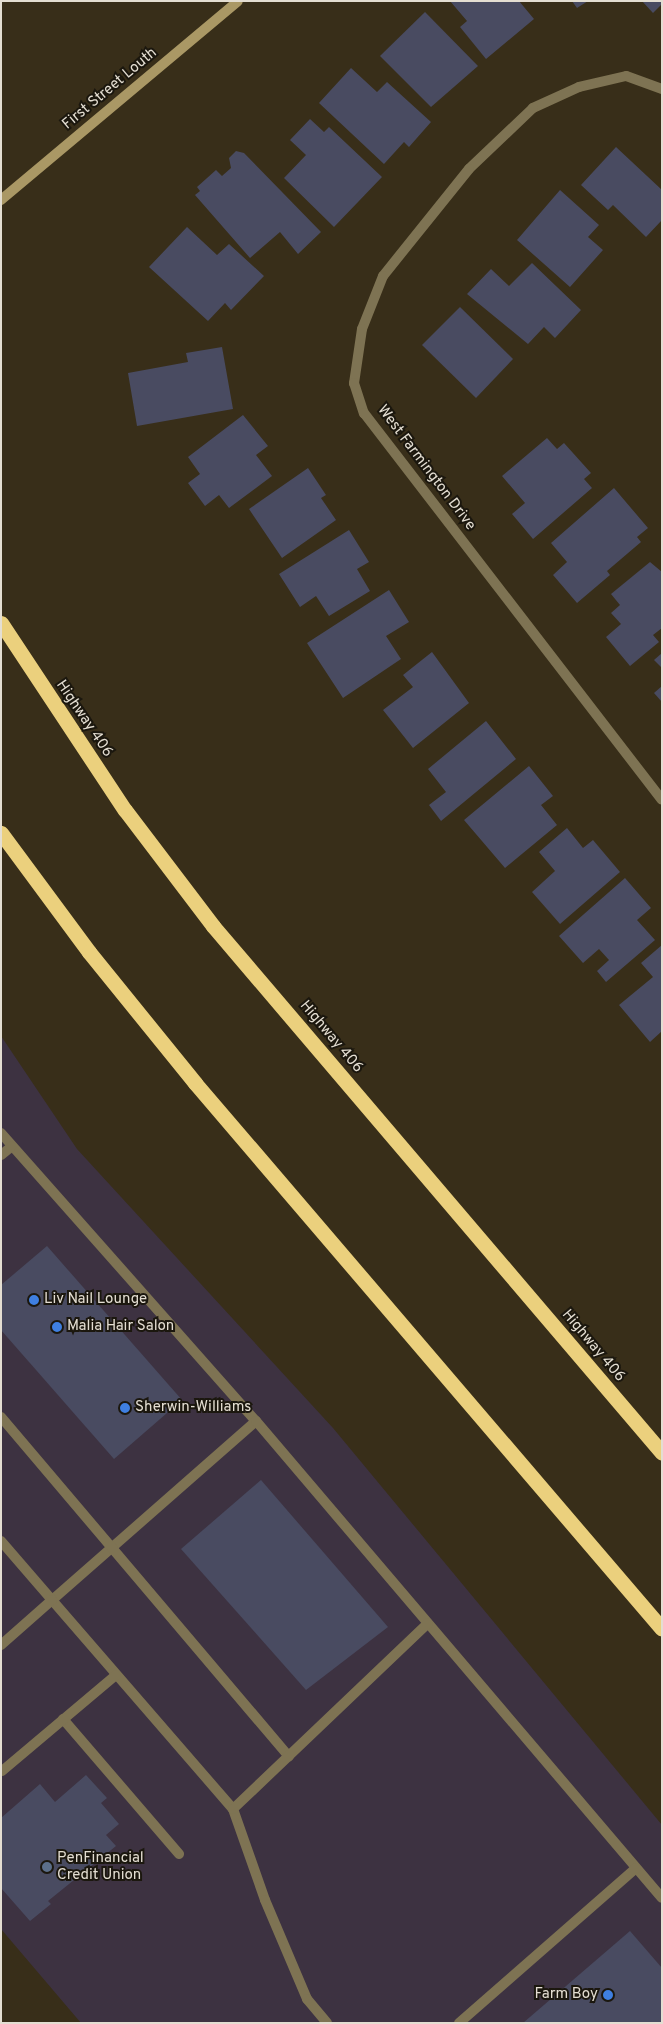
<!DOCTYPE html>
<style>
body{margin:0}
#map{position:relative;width:663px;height:2024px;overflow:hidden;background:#382e19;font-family:Overpass,sans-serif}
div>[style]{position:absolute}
.commercial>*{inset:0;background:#3d3241}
.building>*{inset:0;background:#494b61}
.lane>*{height:10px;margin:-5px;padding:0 5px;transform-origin:5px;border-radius:5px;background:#7e7353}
.street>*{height:10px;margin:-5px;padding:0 5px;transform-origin:5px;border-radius:5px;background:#7e7353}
.secondary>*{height:10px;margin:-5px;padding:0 5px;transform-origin:5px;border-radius:5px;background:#aa9865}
.highway>*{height:15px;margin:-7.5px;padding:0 7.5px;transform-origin:7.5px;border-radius:7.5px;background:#ebd07d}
.dots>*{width:14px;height:14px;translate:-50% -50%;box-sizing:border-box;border:2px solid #1b170e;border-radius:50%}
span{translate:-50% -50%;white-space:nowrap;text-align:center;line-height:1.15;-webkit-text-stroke:4px #1b170e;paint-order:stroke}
.street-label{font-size:15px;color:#e4ded2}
.poi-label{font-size:15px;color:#e4ded2}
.left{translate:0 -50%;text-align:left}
.right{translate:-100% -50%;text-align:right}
.frame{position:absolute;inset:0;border:2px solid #e4ded2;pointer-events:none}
</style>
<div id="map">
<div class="commercial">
<div style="clip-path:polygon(1px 1036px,77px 1149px,333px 1428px,662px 1825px,662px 2023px,81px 2023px,1px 1929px)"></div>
</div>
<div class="building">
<div style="clip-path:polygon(450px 1px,519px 1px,534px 19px,486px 59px,460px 27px,467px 21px)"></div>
<div style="clip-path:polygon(572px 1px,588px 1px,577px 8px)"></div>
<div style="clip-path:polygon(642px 1px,662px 1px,662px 4px,653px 13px)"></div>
<div style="clip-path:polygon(425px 12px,478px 66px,431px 107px,380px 56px)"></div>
<div style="clip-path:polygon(351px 68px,377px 92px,387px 82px,431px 122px,409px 147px,404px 142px,384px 164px,319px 103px)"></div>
<div style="clip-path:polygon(310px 119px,324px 132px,329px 127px,382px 177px,334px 227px,284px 178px,306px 155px,290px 140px)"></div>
<div style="clip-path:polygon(616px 147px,662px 190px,662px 220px,646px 237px,613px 205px,608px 210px,581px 185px)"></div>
<div style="clip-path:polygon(236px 151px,244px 153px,321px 232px,298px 254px,280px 232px,250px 258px,195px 195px,200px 191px,197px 187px,216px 170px,222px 176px,231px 168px,229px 158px)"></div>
<div style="clip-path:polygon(560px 190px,599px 225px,588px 237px,603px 250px,570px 287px,517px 240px)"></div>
<div style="clip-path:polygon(187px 227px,217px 255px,229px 244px,264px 276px,231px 310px,225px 303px,208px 321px,149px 267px)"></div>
<div style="clip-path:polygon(532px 263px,581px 310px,555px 338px,544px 327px,528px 344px,467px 294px,491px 269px,509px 286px)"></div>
<div style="clip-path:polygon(460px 307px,513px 359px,476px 398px,422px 345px)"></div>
<div style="clip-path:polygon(222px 347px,233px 409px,137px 426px,128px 373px,188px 362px,186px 353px)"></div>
<div style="clip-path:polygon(243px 415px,268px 446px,256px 455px,272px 476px,229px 508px,219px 495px,205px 506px,188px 483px,200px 474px,188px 457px)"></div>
<div style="clip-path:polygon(547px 438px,557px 449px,564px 443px,591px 473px,584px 479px,592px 488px,533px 539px,512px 514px,525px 503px,502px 476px)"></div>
<div style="clip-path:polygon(308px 468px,326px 495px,321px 498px,336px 520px,282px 558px,249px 509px)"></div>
<div style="clip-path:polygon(614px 488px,648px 528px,637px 537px,641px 542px,607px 571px,610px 575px,577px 603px,553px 575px,567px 562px,551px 543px)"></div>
<div style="clip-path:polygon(349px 530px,369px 562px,357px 569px,370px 591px,329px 616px,316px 596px,300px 607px,279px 574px)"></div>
<div style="clip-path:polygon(650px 562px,662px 572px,662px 628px,653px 635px,659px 642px,630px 666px,606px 637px,621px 624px,611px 613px,620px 605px,611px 594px)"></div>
<div style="clip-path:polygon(389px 590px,409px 622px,386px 636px,401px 659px,343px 698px,307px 643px)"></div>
<div style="clip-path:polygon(432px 652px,469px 703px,413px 748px,383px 710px,413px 687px,403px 675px)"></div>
<div style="clip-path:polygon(662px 653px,662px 668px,654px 660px)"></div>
<div style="clip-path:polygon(662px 686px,662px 702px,654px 693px)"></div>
<div style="clip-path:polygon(486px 721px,516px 759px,441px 821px,429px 805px,446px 792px,428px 769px)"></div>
<div style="clip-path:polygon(529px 766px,553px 796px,541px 805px,557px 825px,505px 868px,464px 820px)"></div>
<div style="clip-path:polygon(567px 828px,583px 848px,593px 840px,620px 872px,560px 924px,532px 892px,555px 871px,539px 852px)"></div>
<div style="clip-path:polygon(625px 878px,651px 908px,637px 920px,655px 940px,606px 982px,597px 971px,609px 960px,599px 949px,583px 963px,559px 936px)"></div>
<div style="clip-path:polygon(662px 945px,662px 1031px,650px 1042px,619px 1005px,653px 977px,641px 963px)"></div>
<div style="clip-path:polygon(47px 1246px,182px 1400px,114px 1459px,1px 1330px,1px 1285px)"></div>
<div style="clip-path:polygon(261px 1480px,388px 1627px,306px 1690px,181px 1549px)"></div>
<div style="clip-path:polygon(86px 1775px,107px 1798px,101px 1803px,119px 1824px,106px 1835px,116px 1846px,48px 1901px,51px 1904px,30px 1921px,1px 1888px,1px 1818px,40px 1784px,55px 1802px)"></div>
<div style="clip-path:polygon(630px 1931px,662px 1968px,662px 2023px,523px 2023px)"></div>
</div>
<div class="lane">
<div style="left:1px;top:1133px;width:385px;rotate:48.5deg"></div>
<div style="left:256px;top:1421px;width:271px;rotate:138.7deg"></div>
<div style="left:52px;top:1600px;width:276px;rotate:49.1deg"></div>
<div style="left:233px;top:1809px;width:96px;rotate:70.6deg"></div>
<div style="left:265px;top:1900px;width:108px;rotate:67deg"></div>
<div style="left:307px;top:1999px;width:31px;rotate:50deg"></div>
<div style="left:1px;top:1155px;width:13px;rotate:-39deg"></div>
<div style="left:1px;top:1417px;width:445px;rotate:49.7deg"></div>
<div style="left:256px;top:1421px;width:626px;rotate:49.6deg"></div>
<div style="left:1px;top:1541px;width:78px;rotate:49.2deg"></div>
<div style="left:52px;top:1600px;width:68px;rotate:138.6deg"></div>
<div style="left:63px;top:1719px;width:178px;rotate:49.3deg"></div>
<div style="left:2px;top:1771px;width:149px;rotate:-40.1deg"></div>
<div style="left:233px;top:1809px;width:269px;rotate:-43.6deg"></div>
<div style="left:459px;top:2023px;width:235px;rotate:-41.2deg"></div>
</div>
<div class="street">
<div style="left:662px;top:89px;width:38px;rotate:-160deg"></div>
<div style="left:626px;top:76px;width:48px;rotate:166.8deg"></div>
<div style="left:579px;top:87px;width:51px;rotate:155.5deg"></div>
<div style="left:533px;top:108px;width:88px;rotate:136.4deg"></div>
<div style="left:469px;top:169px;width:137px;rotate:128.8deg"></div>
<div style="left:383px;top:276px;width:57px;rotate:111.6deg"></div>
<div style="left:362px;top:329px;width:55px;rotate:98.4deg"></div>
<div style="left:354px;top:383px;width:32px;rotate:72deg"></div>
<div style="left:364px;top:413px;width:488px;rotate:52.4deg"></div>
</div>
<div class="secondary">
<div style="left:1px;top:200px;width:309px;rotate:-40deg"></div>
</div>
<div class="highway">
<div style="left:1px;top:623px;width:224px;rotate:56.5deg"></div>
<div style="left:125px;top:810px;width:146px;rotate:52.8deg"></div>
<div style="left:213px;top:926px;width:692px;rotate:49.57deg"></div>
<div style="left:1px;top:833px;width:148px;rotate:53.5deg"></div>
<div style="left:89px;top:952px;width:169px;rotate:51deg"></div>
<div style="left:195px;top:1083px;width:718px;rotate:49.46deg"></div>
</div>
<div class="dots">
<div style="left:34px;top:1300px;background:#3f7fe0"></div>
<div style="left:57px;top:1327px;background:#3f7fe0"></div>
<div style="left:125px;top:1408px;background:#3f7fe0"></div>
<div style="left:47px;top:1867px;background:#5c6f8a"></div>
<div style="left:608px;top:1995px;background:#3f7fe0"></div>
</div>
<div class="street-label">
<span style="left:110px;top:89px;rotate:-40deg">First Street Louth</span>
<span style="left:426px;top:468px;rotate:53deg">West Farmington Drive</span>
<span style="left:84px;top:719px;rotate:56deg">Highway 406</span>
<span style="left:331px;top:1037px;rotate:50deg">Highway 406</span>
<span style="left:593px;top:1346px;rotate:50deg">Highway 406</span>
</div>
<div class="poi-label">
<span class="left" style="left:44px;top:1300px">Liv Nail Lounge</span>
<span class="left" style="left:67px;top:1327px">Malia Hair Salon</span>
<span class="left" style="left:135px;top:1408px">Sherwin-Williams</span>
<span class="left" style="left:57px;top:1867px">PenFinancial<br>Credit Union</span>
<span class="right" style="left:598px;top:1995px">Farm Boy</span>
</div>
<div class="frame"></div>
</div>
